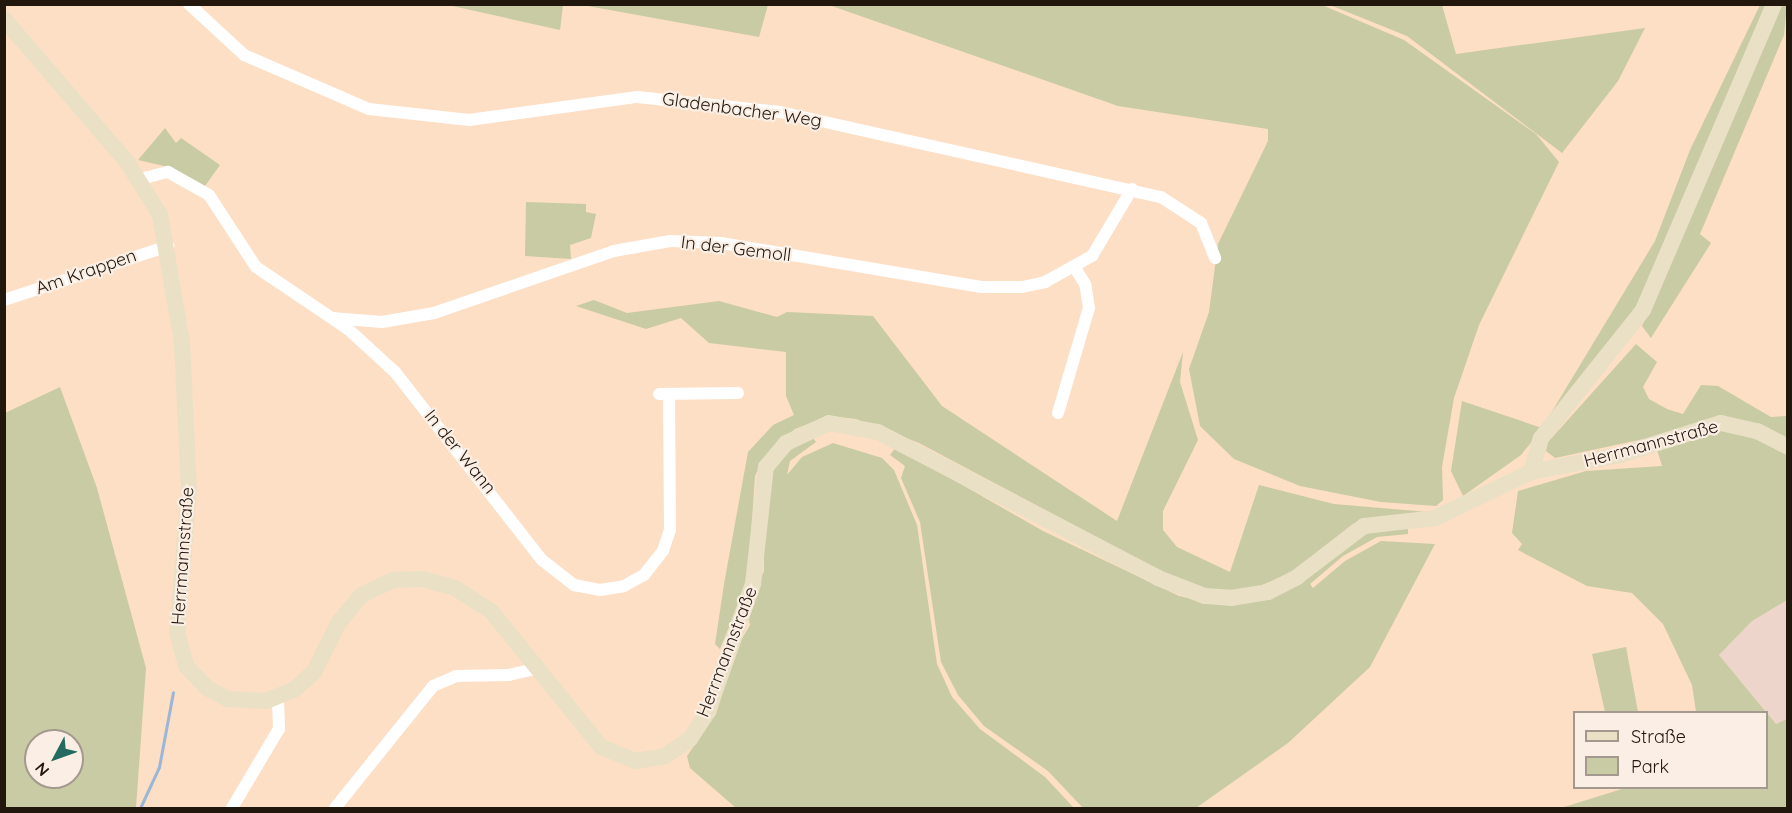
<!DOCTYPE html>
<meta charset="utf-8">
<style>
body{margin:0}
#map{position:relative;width:1792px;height:813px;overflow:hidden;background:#fcdfc4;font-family:Quicksand,sans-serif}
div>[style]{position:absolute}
.commercial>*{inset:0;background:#edd5cb}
.green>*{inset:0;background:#c9cba4}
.stream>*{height:3px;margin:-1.5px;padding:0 1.5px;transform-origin:1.5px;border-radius:1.5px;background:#99b7d8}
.street>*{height:12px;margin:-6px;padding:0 6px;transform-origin:6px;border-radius:6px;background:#fff}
.secondary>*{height:16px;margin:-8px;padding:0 8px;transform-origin:8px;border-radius:8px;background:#e9e0c5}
span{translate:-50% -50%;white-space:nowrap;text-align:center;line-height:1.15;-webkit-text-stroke:4.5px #fbefe5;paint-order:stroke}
.street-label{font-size:18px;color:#21170d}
.frame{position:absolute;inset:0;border:6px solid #21170d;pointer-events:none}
.legend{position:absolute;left:1573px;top:711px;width:195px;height:78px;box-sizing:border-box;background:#fbefe5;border:2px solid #a4998f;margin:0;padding:8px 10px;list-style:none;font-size:18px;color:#21170d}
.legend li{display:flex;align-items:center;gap:12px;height:30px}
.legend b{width:30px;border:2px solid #a4998f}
.north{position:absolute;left:24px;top:729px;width:60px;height:60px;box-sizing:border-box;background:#fbefe5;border:2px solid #a4998f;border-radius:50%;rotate:229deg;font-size:16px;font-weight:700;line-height:24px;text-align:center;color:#21170d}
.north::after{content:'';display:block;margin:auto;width:21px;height:27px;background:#236a60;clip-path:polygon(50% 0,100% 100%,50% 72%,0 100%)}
</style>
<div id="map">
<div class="commercial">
<div style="clip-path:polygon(1787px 600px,1787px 719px,1776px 724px,1719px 655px,1752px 621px)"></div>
</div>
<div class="green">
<div style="clip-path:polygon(448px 5px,563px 5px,560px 30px)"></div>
<div style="clip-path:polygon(582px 5px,768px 5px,759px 37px)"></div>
<div style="clip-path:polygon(829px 5px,1322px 5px,1404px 40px,1536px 134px,1559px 162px,1479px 325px,1454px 398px,1442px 467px,1443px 500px,1436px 506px,1381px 502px,1300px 486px,1234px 459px,1200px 426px,1189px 369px,1209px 312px,1218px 244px,1268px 141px,1268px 129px,1118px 106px)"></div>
<div style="clip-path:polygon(1330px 5px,1442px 5px,1456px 54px,1645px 28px,1618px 81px,1562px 153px,1407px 36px)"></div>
<div style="clip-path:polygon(1760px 5px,1770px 5px,1639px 309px,1521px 455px,1463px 496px,1451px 471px,1462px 401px,1542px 428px,1655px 241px,1690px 150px)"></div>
<div style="clip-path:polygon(1782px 5px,1787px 5px,1784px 35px,1700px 234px,1711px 243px,1651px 338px,1642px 326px)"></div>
<div style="clip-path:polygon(165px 128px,176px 143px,181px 138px,220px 165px,205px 186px,173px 168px,138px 160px)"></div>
<div style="clip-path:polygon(526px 202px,586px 204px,586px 212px,596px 214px,591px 238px,570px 245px,571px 259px,525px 256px)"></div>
<div style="clip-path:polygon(594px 300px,627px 313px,719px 301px,777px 317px,787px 312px,873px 316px,942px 406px,1117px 521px,1183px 352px,1180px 382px,1198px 440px,1163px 511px,1163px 530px,1177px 547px,1230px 572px,1259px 485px,1334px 504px,1428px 512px,1353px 524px,1290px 573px,1250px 590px,1215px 592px,1187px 585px,919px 443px,856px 419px,829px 416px,795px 429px,764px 457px,755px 476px,748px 581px,720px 649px,715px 644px,724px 584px,748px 452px,773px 425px,794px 415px,786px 396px,786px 352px,709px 343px,681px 318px,646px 329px,576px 306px)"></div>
<div style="clip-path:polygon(1636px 344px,1657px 362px,1643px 387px,1649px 399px,1667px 409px,1683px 414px,1701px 385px,1718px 386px,1771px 417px,1787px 416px,1787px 600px,1752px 621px,1719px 655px,1766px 712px,1696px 712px,1692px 685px,1663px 624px,1632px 593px,1587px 586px,1518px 550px,1522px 544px,1512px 533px,1518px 491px,1586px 471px,1662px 466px,1653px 437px,1555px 458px,1546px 451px,1548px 442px)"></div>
<div style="clip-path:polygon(evenodd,60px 387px,97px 488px,146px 668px,136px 808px,5px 808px,5px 413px,60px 387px,36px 741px,72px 741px,72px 777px,36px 777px,36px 741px)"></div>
<div style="clip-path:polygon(811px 435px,816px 442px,790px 461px,787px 475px,802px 457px,833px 443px,882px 458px,894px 470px,917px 525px,937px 664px,952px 697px,980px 729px,1045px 777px,1074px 808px,736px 808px,690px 768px,687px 756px,716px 714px,736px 649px,750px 625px,747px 612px,764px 571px,763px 495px,777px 460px)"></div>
<div style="clip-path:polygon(896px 447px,1043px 531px,1179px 596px,1202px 601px,1227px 605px,1365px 532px,1408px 525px,1408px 534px,1377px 537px,1343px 556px,1310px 584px,1313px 588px,1345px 561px,1381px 541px,1435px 544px,1370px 667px,1288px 743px,1196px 808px,1083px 808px,1048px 771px,984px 726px,958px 695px,941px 662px,920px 522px,901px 478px,905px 466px,890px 455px)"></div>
<div style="clip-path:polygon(1626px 647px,1638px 712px,1605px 712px,1592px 654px)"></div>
<div style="clip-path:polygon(1767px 713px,1776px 724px,1787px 719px,1787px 808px,1561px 808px,1625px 788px,1766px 788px)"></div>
</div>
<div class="stream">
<div style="left:140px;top:808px;width:45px;rotate:-65.1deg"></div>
<div style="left:159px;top:767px;width:76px;rotate:-79.4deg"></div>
</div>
<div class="street">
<div style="left:189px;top:4px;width:75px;rotate:42.8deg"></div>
<div style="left:244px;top:55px;width:136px;rotate:23.4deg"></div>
<div style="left:369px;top:109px;width:101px;rotate:6.3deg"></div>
<div style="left:469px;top:120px;width:170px;rotate:-7.8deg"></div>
<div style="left:637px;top:97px;width:144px;rotate:6deg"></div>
<div style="left:780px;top:112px;width:390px;rotate:12.6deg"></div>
<div style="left:1161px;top:197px;width:48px;rotate:33deg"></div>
<div style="left:1201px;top:223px;width:38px;rotate:68deg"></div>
<div style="left:141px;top:179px;width:28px;rotate:-15deg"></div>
<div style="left:168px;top:172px;width:47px;rotate:29.3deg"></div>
<div style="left:209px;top:195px;width:86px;rotate:56.9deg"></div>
<div style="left:256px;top:267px;width:111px;rotate:34deg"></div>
<div style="left:348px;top:329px;width:64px;rotate:42.5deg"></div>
<div style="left:395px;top:372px;width:239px;rotate:52deg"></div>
<div style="left:542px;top:560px;width:41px;rotate:38deg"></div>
<div style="left:574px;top:585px;width:26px;rotate:11deg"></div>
<div style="left:600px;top:590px;width:24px;rotate:-9deg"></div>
<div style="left:624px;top:586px;width:23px;rotate:-29deg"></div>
<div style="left:644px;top:575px;width:31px;rotate:-52deg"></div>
<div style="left:663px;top:551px;width:22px;rotate:-72deg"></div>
<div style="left:670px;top:530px;width:135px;rotate:-90.4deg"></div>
<div style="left:4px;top:300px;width:173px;rotate:-18.2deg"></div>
<div style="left:332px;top:318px;width:50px;rotate:4.6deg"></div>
<div style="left:382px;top:322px;width:53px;rotate:-9.8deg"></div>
<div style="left:434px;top:313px;width:190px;rotate:-19deg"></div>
<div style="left:614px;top:251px;width:57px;rotate:-10.1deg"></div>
<div style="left:670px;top:241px;width:51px;rotate:2.2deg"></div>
<div style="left:721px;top:243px;width:264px;rotate:9.6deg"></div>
<div style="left:981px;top:287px;width:41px"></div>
<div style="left:1022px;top:287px;width:24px;rotate:-12deg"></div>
<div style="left:1045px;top:282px;width:54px;rotate:-29deg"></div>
<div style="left:1092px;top:256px;width:78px;rotate:-59.2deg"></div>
<div style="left:659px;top:394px;width:79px;rotate:-0.7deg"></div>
<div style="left:1058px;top:413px;width:109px;rotate:-73.6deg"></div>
<div style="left:1089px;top:308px;width:24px;rotate:-99deg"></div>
<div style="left:1085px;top:284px;width:19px;rotate:-122deg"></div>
<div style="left:232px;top:808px;width:92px;rotate:-59.3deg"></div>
<div style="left:279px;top:729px;width:31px;rotate:-92deg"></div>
<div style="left:335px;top:808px;width:156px;rotate:-51.2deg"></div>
<div style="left:433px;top:686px;width:25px;rotate:-23deg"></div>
<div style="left:456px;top:676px;width:53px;rotate:-1.1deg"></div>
<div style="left:509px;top:675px;width:31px;rotate:-13deg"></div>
</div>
<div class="secondary">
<div style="left:4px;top:19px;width:189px;rotate:49.3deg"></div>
<div style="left:127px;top:162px;width:62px;rotate:58.1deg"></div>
<div style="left:160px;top:215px;width:129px;rotate:80.2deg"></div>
<div style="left:182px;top:342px;width:148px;rotate:87.3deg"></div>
<div style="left:189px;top:490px;width:143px;rotate:94.8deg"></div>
<div style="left:177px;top:632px;width:35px;rotate:75deg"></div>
<div style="left:186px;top:666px;width:30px;rotate:46deg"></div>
<div style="left:207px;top:688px;width:24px;rotate:28deg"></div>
<div style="left:228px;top:699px;width:38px;rotate:3deg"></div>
<div style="left:266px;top:701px;width:31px;rotate:-22deg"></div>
<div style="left:295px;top:689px;width:25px;rotate:-42deg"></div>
<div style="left:314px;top:672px;width:56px;rotate:-63.4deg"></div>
<div style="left:339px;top:622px;width:35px;rotate:-50deg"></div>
<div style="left:362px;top:595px;width:34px;rotate:-26deg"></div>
<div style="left:393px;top:580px;width:29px;rotate:-2deg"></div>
<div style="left:422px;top:579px;width:34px;rotate:15deg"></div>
<div style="left:455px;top:588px;width:43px;rotate:32.6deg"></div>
<div style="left:491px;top:611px;width:175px;rotate:51deg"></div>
<div style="left:601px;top:747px;width:37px;rotate:22deg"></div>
<div style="left:635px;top:761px;width:30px;rotate:-9deg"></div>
<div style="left:665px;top:756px;width:30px;rotate:-34deg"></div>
<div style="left:690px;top:739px;width:33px;rotate:-57deg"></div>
<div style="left:708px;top:711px;width:135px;rotate:-70.5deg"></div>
<div style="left:753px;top:584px;width:118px;rotate:-83.7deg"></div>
<div style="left:766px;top:467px;width:31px;rotate:-50deg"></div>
<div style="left:786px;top:443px;width:47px;rotate:-24.9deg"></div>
<div style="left:829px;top:423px;width:50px;rotate:10.4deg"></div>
<div style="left:878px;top:432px;width:316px;rotate:27.5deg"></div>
<div style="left:1158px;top:578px;width:50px;rotate:21deg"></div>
<div style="left:1205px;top:596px;width:26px;rotate:4deg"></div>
<div style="left:1231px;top:598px;width:37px;rotate:-9deg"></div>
<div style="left:1268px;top:592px;width:33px;rotate:-27deg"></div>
<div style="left:1297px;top:577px;width:84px;rotate:-37.3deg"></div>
<div style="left:1364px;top:526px;width:71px;rotate:-6.4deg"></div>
<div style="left:1435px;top:518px;width:106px;rotate:-25.6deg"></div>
<div style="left:1531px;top:472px;width:91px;rotate:-10.8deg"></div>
<div style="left:1620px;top:455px;width:106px;rotate:-17.6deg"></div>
<div style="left:1721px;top:423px;width:37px;rotate:13deg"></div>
<div style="left:1757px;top:431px;width:35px;rotate:27deg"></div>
<div style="left:1531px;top:472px;width:35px;rotate:-74deg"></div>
<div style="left:1541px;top:438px;width:164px;rotate:-51.4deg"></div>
<div style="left:1643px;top:310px;width:333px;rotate:-66.8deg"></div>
</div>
<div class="street-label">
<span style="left:742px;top:110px;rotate:8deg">Gladenbacher Weg</span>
<span style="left:736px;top:249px;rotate:7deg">In der Gemoll</span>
<span style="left:86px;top:272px;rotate:-19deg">Am Krappen</span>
<span style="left:1651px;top:444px;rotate:-15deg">Herrmannstraße</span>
<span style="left:460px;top:452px;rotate:51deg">In der Wann</span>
<span style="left:183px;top:556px;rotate:-86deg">Herrmannstraße</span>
<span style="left:727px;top:652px;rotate:-69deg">Herrmannstraße</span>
</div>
<div class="frame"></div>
<ul class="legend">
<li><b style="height:8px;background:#e9e0c5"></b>Straße</li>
<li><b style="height:16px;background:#c9cba4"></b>Park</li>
</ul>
<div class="north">N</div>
</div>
